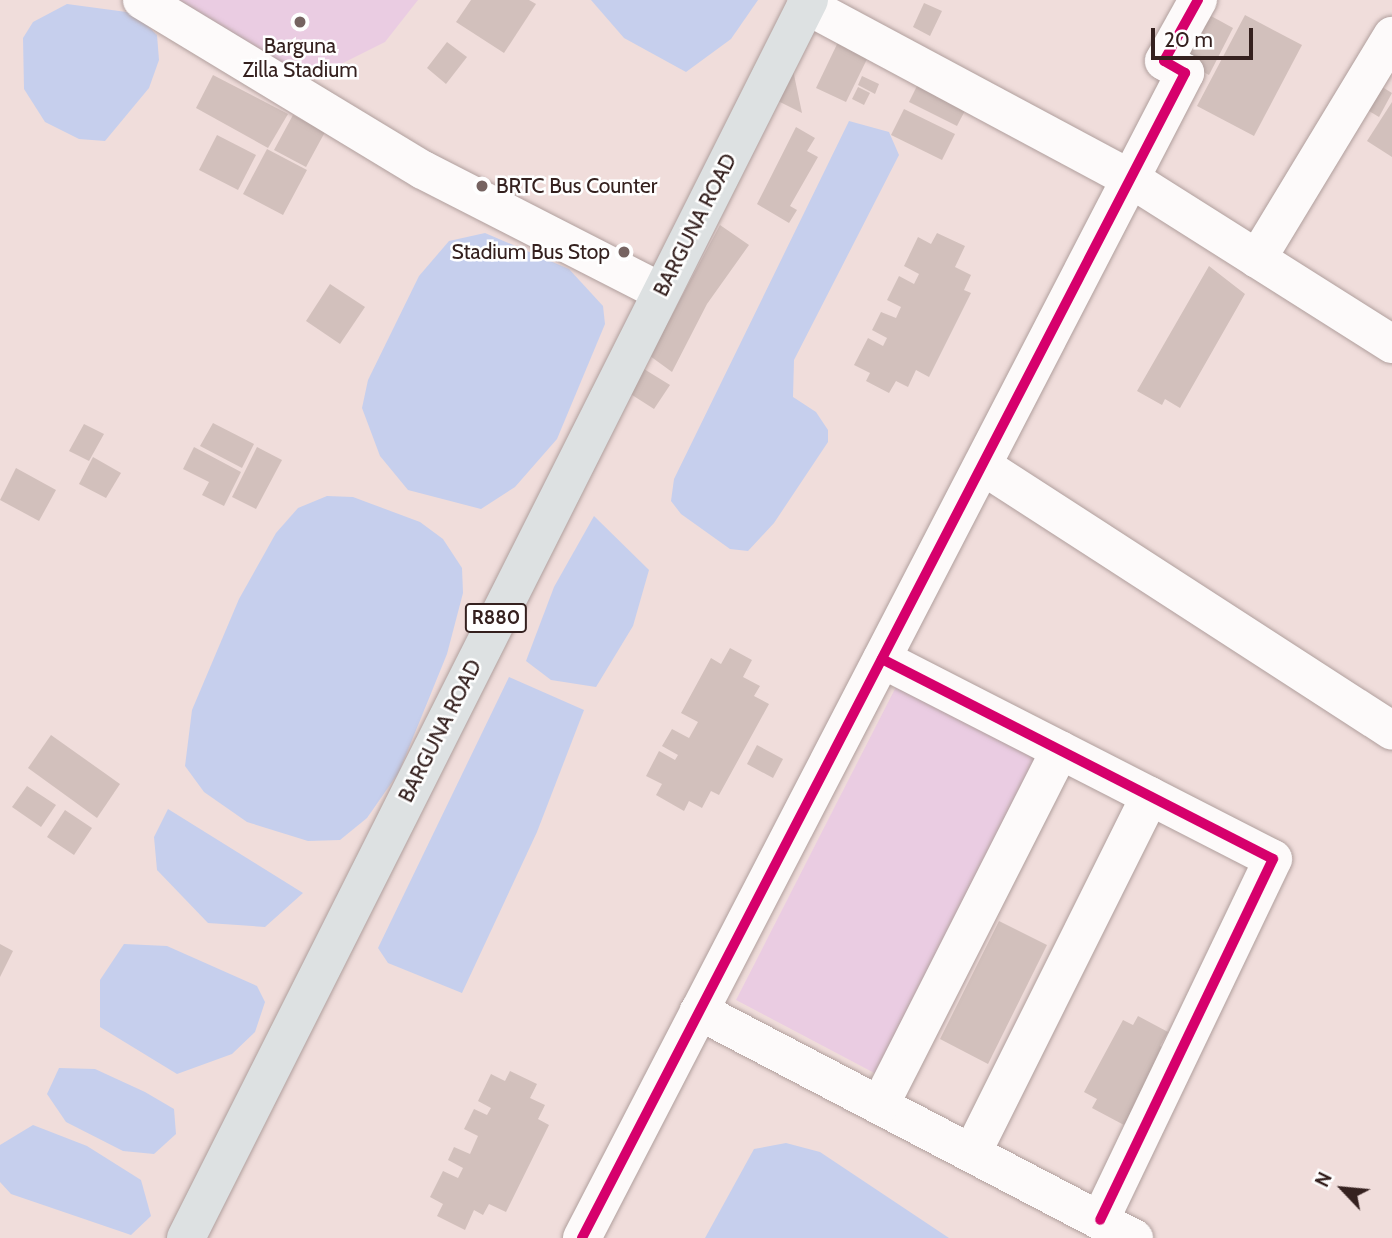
<!DOCTYPE html>
<style>
body{margin:0}
#map{position:relative;width:1392px;height:1238px;overflow:hidden;background:#f0dddb;font-family:Cabin,sans-serif}
div>[style]{position:absolute}
.green>*{inset:0;background:#eacce2}
.water>*{inset:0;background:#c6cfed}
.building>*{inset:0;background:#d2c0bc}
.roads{filter:drop-shadow(0 0 2px #b09f9d) drop-shadow(0 0 2px #b09f9d)}
.minor>*{height:38px;margin:-19px;padding:0 19px;transform-origin:19px;border-radius:19px;background:#fdfafa}
.tertiary>*{height:38px;margin:-19px;padding:0 19px;transform-origin:19px;border-radius:19px;background:#fdfafa}
.primary>*{height:38px;margin:-19px;padding:0 19px;transform-origin:19px;border-radius:19px;background:#dde1e2}
.cycleway>*{height:10px;margin:-5px;padding:0 5px;transform-origin:5px;border-radius:5px;background:#d6006c}
.dots>*{width:19px;height:19px;translate:-50% -50%;box-sizing:border-box;border:4px solid #fff;border-radius:50%}
span{translate:-50% -50%;white-space:nowrap;text-align:center;line-height:1.15;-webkit-text-stroke:5px #fff;paint-order:stroke}
.shield-label span{padding:2px 5px;background:#fff;border:2px solid;border-radius:5px;-webkit-text-stroke-width:0}
.shield-label{font-size:19px;color:#35211f;font-weight:700}
.poi-label{font-size:21px;color:#35211f}
.left{translate:0 -50%;text-align:left}
.right{translate:-100% -50%;text-align:right}
.street-label{font-size:21px;color:#35211f}
.north{position:absolute;left:1308px;top:1154px;width:70px;height:70px;-webkit-text-stroke:5px #fff;paint-order:stroke;rotate:296deg;font-size:19px;font-weight:700;line-height:28px;text-align:center;color:#35211f}
.north::after{content:'';display:block;margin:auto;width:24px;height:32px;background:#35211f;clip-path:polygon(50% 0,100% 100%,50% 72%,0 100%)}
.scale{position:absolute;left:1151px;top:28px;width:102px;height:32px;box-sizing:border-box;border:4px solid #35211f;border-top:0;padding-left:9px;font-size:21px;line-height:24px;white-space:nowrap;color:#35211f;-webkit-text-stroke:5px #fff;paint-order:stroke}
</style>
<div id="map">
<div class="green">
<div style="clip-path:polygon(162px 0,418px 0,385px 42px,303px 83px)"></div>
<div style="clip-path:polygon(898px 683px,1047px 757px,880px 1076px,736px 1000px)"></div>
</div>
<div class="water">
<div style="clip-path:polygon(591px 0,758px 0,731px 39px,686px 72px,624px 38px)"></div>
<div style="clip-path:polygon(67px 4px,134px 13px,157px 35px,159px 60px,149px 88px,105px 141px,79px 139px,45px 122px,24px 89px,23px 38px,33px 22px)"></div>
<div style="clip-path:polygon(849px 121px,889px 132px,899px 155px,794px 360px,793px 397px,816px 412px,828px 430px,828px 442px,774px 523px,748px 551px,730px 549px,681px 514px,671px 501px,674px 479px)"></div>
<div style="clip-path:polygon(485px 233px,569px 269px,603px 306px,605px 324px,557px 439px,515px 487px,481px 509px,408px 490px,380px 456px,362px 408px,368px 380px,419px 276px,449px 241px)"></div>
<div style="clip-path:polygon(327px 496px,353px 497px,420px 522px,443px 539px,462px 568px,463px 593px,447px 654px,399px 772px,367px 818px,340px 840px,308px 841px,247px 822px,204px 792px,185px 766px,192px 710px,239px 599px,276px 533px,298px 508px)"></div>
<div style="clip-path:polygon(594px 516px,649px 570px,633px 626px,596px 687px,551px 680px,526px 661px,554px 587px)"></div>
<div style="clip-path:polygon(509px 677px,584px 710px,537px 832px,462px 993px,388px 963px,378px 948px)"></div>
<div style="clip-path:polygon(168px 809px,303px 893px,265px 927px,208px 923px,157px 870px,154px 837px)"></div>
<div style="clip-path:polygon(124px 944px,167px 946px,257px 986px,265px 1002px,255px 1032px,232px 1054px,177px 1074px,100px 1027px,100px 980px)"></div>
<div style="clip-path:polygon(59px 1068px,95px 1069px,145px 1092px,174px 1109px,176px 1134px,154px 1154px,123px 1151px,66px 1122px,47px 1094px)"></div>
<div style="clip-path:polygon(33px 1125px,87px 1146px,141px 1180px,151px 1216px,131px 1235px,11px 1194px,0 1182px,0 1145px)"></div>
<div style="clip-path:polygon(786px 1143px,820px 1152px,949px 1238px,705px 1238px,754px 1149px)"></div>
</div>
<div class="building">
<div style="clip-path:polygon(471px 0,529px 0,536px 4px,504px 53px,456px 22px)"></div>
<div style="clip-path:polygon(924px 3px,942px 11px,930px 36px,913px 27px)"></div>
<div style="clip-path:polygon(1202px 11px,1233px 28px,1209px 75px,1177px 58px)"></div>
<div style="clip-path:polygon(1245px 15px,1302px 45px,1254px 136px,1197px 106px)"></div>
<div style="clip-path:polygon(840px 38px,870px 53px,846px 102px,816px 88px)"></div>
<div style="clip-path:polygon(447px 42px,467px 57px,446px 84px,427px 68px)"></div>
<div style="clip-path:polygon(793px 70px,802px 113px,778px 101px)"></div>
<div style="clip-path:polygon(213px 75px,288px 114px,268px 148px,196px 108px)"></div>
<div style="clip-path:polygon(862px 76px,879px 84px,875px 94px,858px 85px)"></div>
<div style="clip-path:polygon(921px 78px,969px 103px,957px 126px,909px 102px)"></div>
<div style="clip-path:polygon(1379px 85px,1392px 93px,1379px 117px,1364px 108px)"></div>
<div style="clip-path:polygon(858px 87px,870px 93px,864px 105px,852px 99px)"></div>
<div style="clip-path:polygon(1392px 102px,1392px 157px,1367px 141px)"></div>
<div style="clip-path:polygon(904px 109px,955px 134px,942px 160px,891px 135px)"></div>
<div style="clip-path:polygon(293px 115px,325px 132px,306px 167px,274px 150px)"></div>
<div style="clip-path:polygon(796px 127px,815px 138px,807px 151px,818px 157px,790px 206px,797px 210px,789px 223px,757px 204px)"></div>
<div style="clip-path:polygon(217px 135px,256px 155px,238px 190px,199px 170px)"></div>
<div style="clip-path:polygon(267px 149px,307px 170px,283px 215px,243px 194px)"></div>
<div style="clip-path:polygon(720px 225px,749px 245px,707px 304px,672px 372px,650px 356px)"></div>
<div style="clip-path:polygon(937px 233px,965px 246px,955px 267px,971px 275px,964px 290px,971px 293px,929px 377px,916px 370px,908px 387px,896px 381px,889px 393px,866px 381px,870px 373px,854px 365px,868px 338px,883px 346px,887px 338px,872px 330px,881px 312px,896px 318px,901px 307px,887px 300px,899px 276px,914px 284px,919px 274px,904px 266px,918px 237px,931px 244px)"></div>
<div style="clip-path:polygon(1209px 266px,1245px 294px,1180px 408px,1165px 399px,1162px 405px,1137px 391px)"></div>
<div style="clip-path:polygon(330px 284px,365px 307px,340px 344px,306px 321px)"></div>
<div style="clip-path:polygon(644px 369px,670px 385px,654px 409px,629px 393px)"></div>
<div style="clip-path:polygon(213px 423px,254px 444px,242px 468px,200px 446px)"></div>
<div style="clip-path:polygon(84px 424px,104px 434px,89px 461px,69px 451px)"></div>
<div style="clip-path:polygon(194px 447px,241px 472px,224px 506px,202px 495px,209px 482px,183px 469px)"></div>
<div style="clip-path:polygon(257px 447px,282px 460px,256px 509px,232px 497px)"></div>
<div style="clip-path:polygon(93px 457px,121px 473px,106px 498px,79px 484px)"></div>
<div style="clip-path:polygon(16px 468px,56px 490px,39px 521px,0 500px)"></div>
<div style="clip-path:polygon(730px 648px,752px 660px,743px 677px,760px 686px,754px 696px,769px 704px,719px 795px,711px 791px,702px 808px,689px 801px,684px 811px,656px 795px,662px 784px,646px 776px,659px 751px,675px 760px,678px 755px,662px 746px,672px 729px,689px 738px,698px 722px,681px 713px,711px 658px,721px 664px)"></div>
<div style="clip-path:polygon(51px 735px,120px 784px,97px 818px,28px 768px)"></div>
<div style="clip-path:polygon(757px 745px,783px 759px,773px 778px,747px 764px)"></div>
<div style="clip-path:polygon(27px 786px,56px 805px,41px 827px,12px 807px)"></div>
<div style="clip-path:polygon(65px 810px,92px 828px,74px 855px,47px 837px)"></div>
<div style="clip-path:polygon(999px 921px,1047px 945px,988px 1064px,940px 1039px)"></div>
<div style="clip-path:polygon(0 944px,13px 951px,0 977px)"></div>
<div style="clip-path:polygon(1138px 1016px,1168px 1032px,1160px 1046px,1175px 1055px,1124px 1125px,1092px 1108px,1097px 1099px,1084px 1092px,1123px 1020px,1133px 1025px)"></div>
<div style="clip-path:polygon(510px 1071px,537px 1084px,530px 1098px,545px 1105px,538px 1119px,549px 1125px,506px 1212px,489px 1204px,483px 1215px,474px 1210px,465px 1230px,437px 1216px,443px 1204px,430px 1197px,443px 1171px,458px 1178px,463px 1168px,448px 1160px,454px 1147px,470px 1154px,478px 1136px,464px 1129px,474px 1109px,487px 1115px,491px 1108px,478px 1101px,491px 1074px,505px 1081px)"></div>
</div>
<div class="roads">
<div class="minor">
<div style="left:806px;top:5px;width:369px;rotate:28.2deg"></div>
<div style="left:1131px;top:179px;width:309px;rotate:32.3deg"></div>
<div style="left:1257px;top:259px;width:261px;rotate:-58.8deg"></div>
<div style="left:983px;top:466px;width:487px;rotate:32.9deg"></div>
<div style="left:882px;top:659px;width:439px;rotate:27.1deg"></div>
<div style="left:1273px;top:859px;width:400px;rotate:115.6deg"></div>
<div style="left:699px;top:1011px;width:491px;rotate:27.6deg"></div>
<div style="left:880px;top:1105px;width:398px;rotate:-63.1deg"></div>
<div style="left:972px;top:1153px;width:399px;rotate:-63.5deg"></div>
<div style="left:582px;top:1238px;width:1312px;rotate:-62.63deg"></div>
<div style="left:1185px;top:73px;width:24px;rotate:-150deg"></div>
<div style="left:1164px;top:61px;width:70px;rotate:-60.9deg"></div>
</div>
<div class="tertiary">
<div style="left:142px;top:0;width:328px;rotate:31.2deg"></div>
<div style="left:423px;top:170px;width:267px;rotate:27.1deg"></div>
</div>
<div class="primary">
<div style="left:186px;top:1238px;width:1386px;rotate:-63.29deg"></div>
</div>
</div>
<div class="cycleway">
<div style="left:882px;top:659px;width:439px;rotate:27.1deg"></div>
<div style="left:1273px;top:859px;width:400px;rotate:115.6deg"></div>
<div style="left:582px;top:1238px;width:1312px;rotate:-62.63deg"></div>
<div style="left:1185px;top:73px;width:24px;rotate:-150deg"></div>
<div style="left:1164px;top:61px;width:70px;rotate:-60.9deg"></div>
</div>
<div class="dots">
<div style="left:300px;top:22px;background:#766361"></div>
<div style="left:482px;top:186px;background:#766361"></div>
<div style="left:624px;top:252px;background:#766361"></div>
</div>
<div class="shield-label">
<span style="left:496px;top:618px">R880</span>
</div>
<div class="poi-label">
<span style="left:300px;top:58px">Barguna<br>Zilla Stadium</span>
<span class="left" style="left:496px;top:186px">BRTC Bus Counter</span>
<span class="right" style="left:610px;top:252px">Stadium Bus Stop</span>
</div>
<div class="street-label">
<span style="left:695px;top:225px;rotate:-63deg">BARGUNA ROAD</span>
<span style="left:440px;top:731px;rotate:-63deg">BARGUNA ROAD</span>
</div>
<div class="north">N</div>
<div class="scale">20 m</div>
</div>
